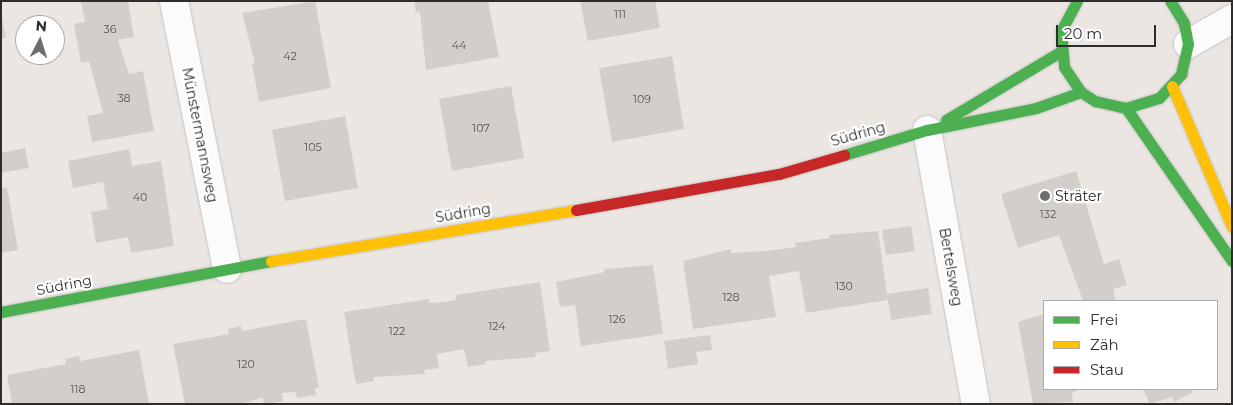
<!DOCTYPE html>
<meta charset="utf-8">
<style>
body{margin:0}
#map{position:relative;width:1233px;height:405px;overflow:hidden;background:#ebe6e2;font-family:Montserrat,sans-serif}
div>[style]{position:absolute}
.building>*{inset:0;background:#d2cfcb}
.roads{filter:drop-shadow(0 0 1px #c6c5c5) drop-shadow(0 0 1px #c6c5c5)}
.street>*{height:28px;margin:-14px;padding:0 14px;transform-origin:14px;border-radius:14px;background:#fcfbfb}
.fast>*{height:11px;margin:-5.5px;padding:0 5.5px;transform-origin:5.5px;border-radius:5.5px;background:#4caf50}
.slow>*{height:11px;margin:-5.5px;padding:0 5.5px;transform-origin:5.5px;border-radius:5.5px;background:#ffc107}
.jam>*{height:11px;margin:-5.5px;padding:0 5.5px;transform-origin:5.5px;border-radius:5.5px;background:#c62828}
.dots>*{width:14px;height:14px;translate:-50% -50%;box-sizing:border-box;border:2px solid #fff;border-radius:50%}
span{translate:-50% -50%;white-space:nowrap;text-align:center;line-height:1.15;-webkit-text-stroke:4.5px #fff;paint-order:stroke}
.number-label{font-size:11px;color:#575655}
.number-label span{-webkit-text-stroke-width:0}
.street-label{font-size:14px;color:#2d2d2d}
.poi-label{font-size:14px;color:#2d2d2d}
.left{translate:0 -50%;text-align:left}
.frame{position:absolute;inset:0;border:2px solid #2d2d2d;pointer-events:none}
.legend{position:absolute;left:1043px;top:300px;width:175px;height:90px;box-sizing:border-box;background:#fff;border:1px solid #ababab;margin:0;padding:6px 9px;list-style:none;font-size:15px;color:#2d2d2d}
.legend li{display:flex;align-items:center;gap:10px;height:25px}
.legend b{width:25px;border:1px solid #ababab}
.north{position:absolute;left:15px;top:15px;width:50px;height:50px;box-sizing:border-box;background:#fff;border:1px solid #ababab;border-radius:50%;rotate:5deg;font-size:14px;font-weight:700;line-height:20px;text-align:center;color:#2d2d2d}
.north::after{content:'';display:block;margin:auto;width:18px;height:22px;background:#706e6c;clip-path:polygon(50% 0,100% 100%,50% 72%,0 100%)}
.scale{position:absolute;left:1056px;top:25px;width:100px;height:22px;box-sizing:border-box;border:2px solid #2d2d2d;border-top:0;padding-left:6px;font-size:15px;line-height:18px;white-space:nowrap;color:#2d2d2d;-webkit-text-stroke:4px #fff;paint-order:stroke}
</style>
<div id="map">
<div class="building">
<div style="clip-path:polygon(81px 1px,128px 1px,134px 37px,118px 40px,129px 74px,143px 71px,154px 131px,92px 142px,87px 116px,103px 113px,89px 61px,81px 63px,74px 24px,85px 22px)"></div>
<div style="clip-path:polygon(315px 1px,331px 88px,259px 102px,252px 64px,255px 63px,242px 13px)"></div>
<div style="clip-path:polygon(414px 1px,488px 1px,499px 57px,426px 70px,420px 12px,416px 13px)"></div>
<div style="clip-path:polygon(580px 1px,655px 1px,660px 28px,588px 41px)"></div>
<div style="clip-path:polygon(1px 13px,6px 38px,1px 38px)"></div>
<div style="clip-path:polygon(672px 56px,684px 129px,612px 142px,599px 68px)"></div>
<div style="clip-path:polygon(511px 86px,524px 158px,452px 171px,439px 99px)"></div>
<div style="clip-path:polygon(345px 116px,358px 188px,285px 201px,272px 130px)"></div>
<div style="clip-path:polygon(25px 148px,29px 168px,1px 173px,1px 153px)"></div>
<div style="clip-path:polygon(129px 149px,132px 166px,161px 161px,174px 246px,131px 253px,128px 237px,96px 243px,91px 212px,108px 209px,103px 182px,73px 188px,68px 161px)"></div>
<div style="clip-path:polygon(1076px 171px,1104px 264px,1119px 259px,1127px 285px,1113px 289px,1116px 301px,1083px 301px,1059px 235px,1018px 248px,1001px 194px)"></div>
<div style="clip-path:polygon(7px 187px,18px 250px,1px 253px,1px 188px)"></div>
<div style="clip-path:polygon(911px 226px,915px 251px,886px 255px,882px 230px)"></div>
<div style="clip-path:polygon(878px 231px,887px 294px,928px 288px,932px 314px,891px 320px,888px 300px,806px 313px,799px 271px,769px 276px,776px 317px,693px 329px,683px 261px,731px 249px,731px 253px,766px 251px,796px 247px,795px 243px,829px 238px,829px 235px)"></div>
<div style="clip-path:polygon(653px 265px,663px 334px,581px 346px,575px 305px,560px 307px,556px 282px,605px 272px,604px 269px)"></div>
<div style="clip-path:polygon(540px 282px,550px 351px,535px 353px,536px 357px,485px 361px,486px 364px,468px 367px,464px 349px,437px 354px,439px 368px,424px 370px,425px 374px,374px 377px,374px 381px,357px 384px,355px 380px,344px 312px,429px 299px,429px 303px,443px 302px,456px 300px,456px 295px)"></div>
<div style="clip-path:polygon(1044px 314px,1044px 389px,1080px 389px,1072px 393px,1073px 402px,1033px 404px,1018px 322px)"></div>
<div style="clip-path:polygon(306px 319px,319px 388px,315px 388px,316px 395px,297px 398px,296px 392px,282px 393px,283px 401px,268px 404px,264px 404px,263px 397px,242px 404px,185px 404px,173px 344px,229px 334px,228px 329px,241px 326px,242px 331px)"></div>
<div style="clip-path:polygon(710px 335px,712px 350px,696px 352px,698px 364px,668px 369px,664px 341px)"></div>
<div style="clip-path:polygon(139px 350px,149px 404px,12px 404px,7px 375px,66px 364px,65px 359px,79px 356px,80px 361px)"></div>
<div style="clip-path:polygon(1143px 389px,1191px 389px,1193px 392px,1174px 402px,1172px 397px,1150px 404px)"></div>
</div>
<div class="roads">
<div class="street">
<div style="left:174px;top:1px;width:273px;rotate:78.8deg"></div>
<div style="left:1188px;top:44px;width:51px;rotate:-29.6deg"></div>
<div style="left:927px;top:130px;width:278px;rotate:79.9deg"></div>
</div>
<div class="fast">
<div style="left:1077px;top:1px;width:34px;rotate:118deg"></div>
<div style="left:1061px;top:31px;width:36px;rotate:85deg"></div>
<div style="left:1064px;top:67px;width:30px;rotate:56deg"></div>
<div style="left:1081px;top:92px;width:17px;rotate:33deg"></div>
<div style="left:1095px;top:101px;width:32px;rotate:13deg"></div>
<div style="left:1126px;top:108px;width:34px;rotate:-17deg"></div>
<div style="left:1159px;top:98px;width:33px;rotate:-47deg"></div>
<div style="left:1181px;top:74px;width:31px;rotate:-77deg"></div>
<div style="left:1188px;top:44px;width:21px;rotate:-101deg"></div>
<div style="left:1184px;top:23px;width:26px;rotate:-122deg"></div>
<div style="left:1126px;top:108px;width:186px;rotate:55.3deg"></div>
<div style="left:946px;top:120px;width:133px;rotate:-30.8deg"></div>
<div style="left:844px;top:155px;width:87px;rotate:-16.8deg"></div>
<div style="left:927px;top:130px;width:111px;rotate:-11.4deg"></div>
<div style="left:1036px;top:108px;width:48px;rotate:-19.6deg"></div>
<div style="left:1px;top:312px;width:275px;rotate:-10.7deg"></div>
</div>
<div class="slow">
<div style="left:1172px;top:86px;width:153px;rotate:66.9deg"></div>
<div style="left:271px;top:261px;width:309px;rotate:-9.5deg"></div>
</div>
<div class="jam">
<div style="left:576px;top:210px;width:206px;rotate:-10.1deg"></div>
<div style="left:779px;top:174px;width:68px;rotate:-16.3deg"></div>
</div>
</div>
<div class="dots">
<div style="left:1045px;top:196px;background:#706e6c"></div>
</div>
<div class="number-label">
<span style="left:620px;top:14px">111</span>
<span style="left:110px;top:29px">36</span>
<span style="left:459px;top:45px">44</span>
<span style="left:290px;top:56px">42</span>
<span style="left:124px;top:98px">38</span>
<span style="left:642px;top:99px">109</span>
<span style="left:481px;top:128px">107</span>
<span style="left:313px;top:147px">105</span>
<span style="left:140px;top:197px">40</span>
<span style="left:1048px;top:214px">132</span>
<span style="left:844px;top:286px">130</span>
<span style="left:731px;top:297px">128</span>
<span style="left:617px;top:319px">126</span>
<span style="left:497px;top:326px">124</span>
<span style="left:397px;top:331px">122</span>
<span style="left:246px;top:364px">120</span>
<span style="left:78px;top:389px">118</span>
</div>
<div class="street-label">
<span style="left:858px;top:134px;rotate:-16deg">Südring</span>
<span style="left:200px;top:135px;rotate:79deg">Münstermannsweg</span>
<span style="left:463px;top:213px;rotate:-10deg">Südring</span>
<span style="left:951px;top:267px;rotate:80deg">Bertelsweg</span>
<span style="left:64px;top:285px;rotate:-11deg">Südring</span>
</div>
<div class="poi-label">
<span class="left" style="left:1055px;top:196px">Sträter</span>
</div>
<div class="frame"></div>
<ul class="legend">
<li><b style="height:6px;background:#4caf50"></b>Frei</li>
<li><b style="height:6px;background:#ffc107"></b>Zäh</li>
<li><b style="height:6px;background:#c62828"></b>Stau</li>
</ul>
<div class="north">N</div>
<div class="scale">20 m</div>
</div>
